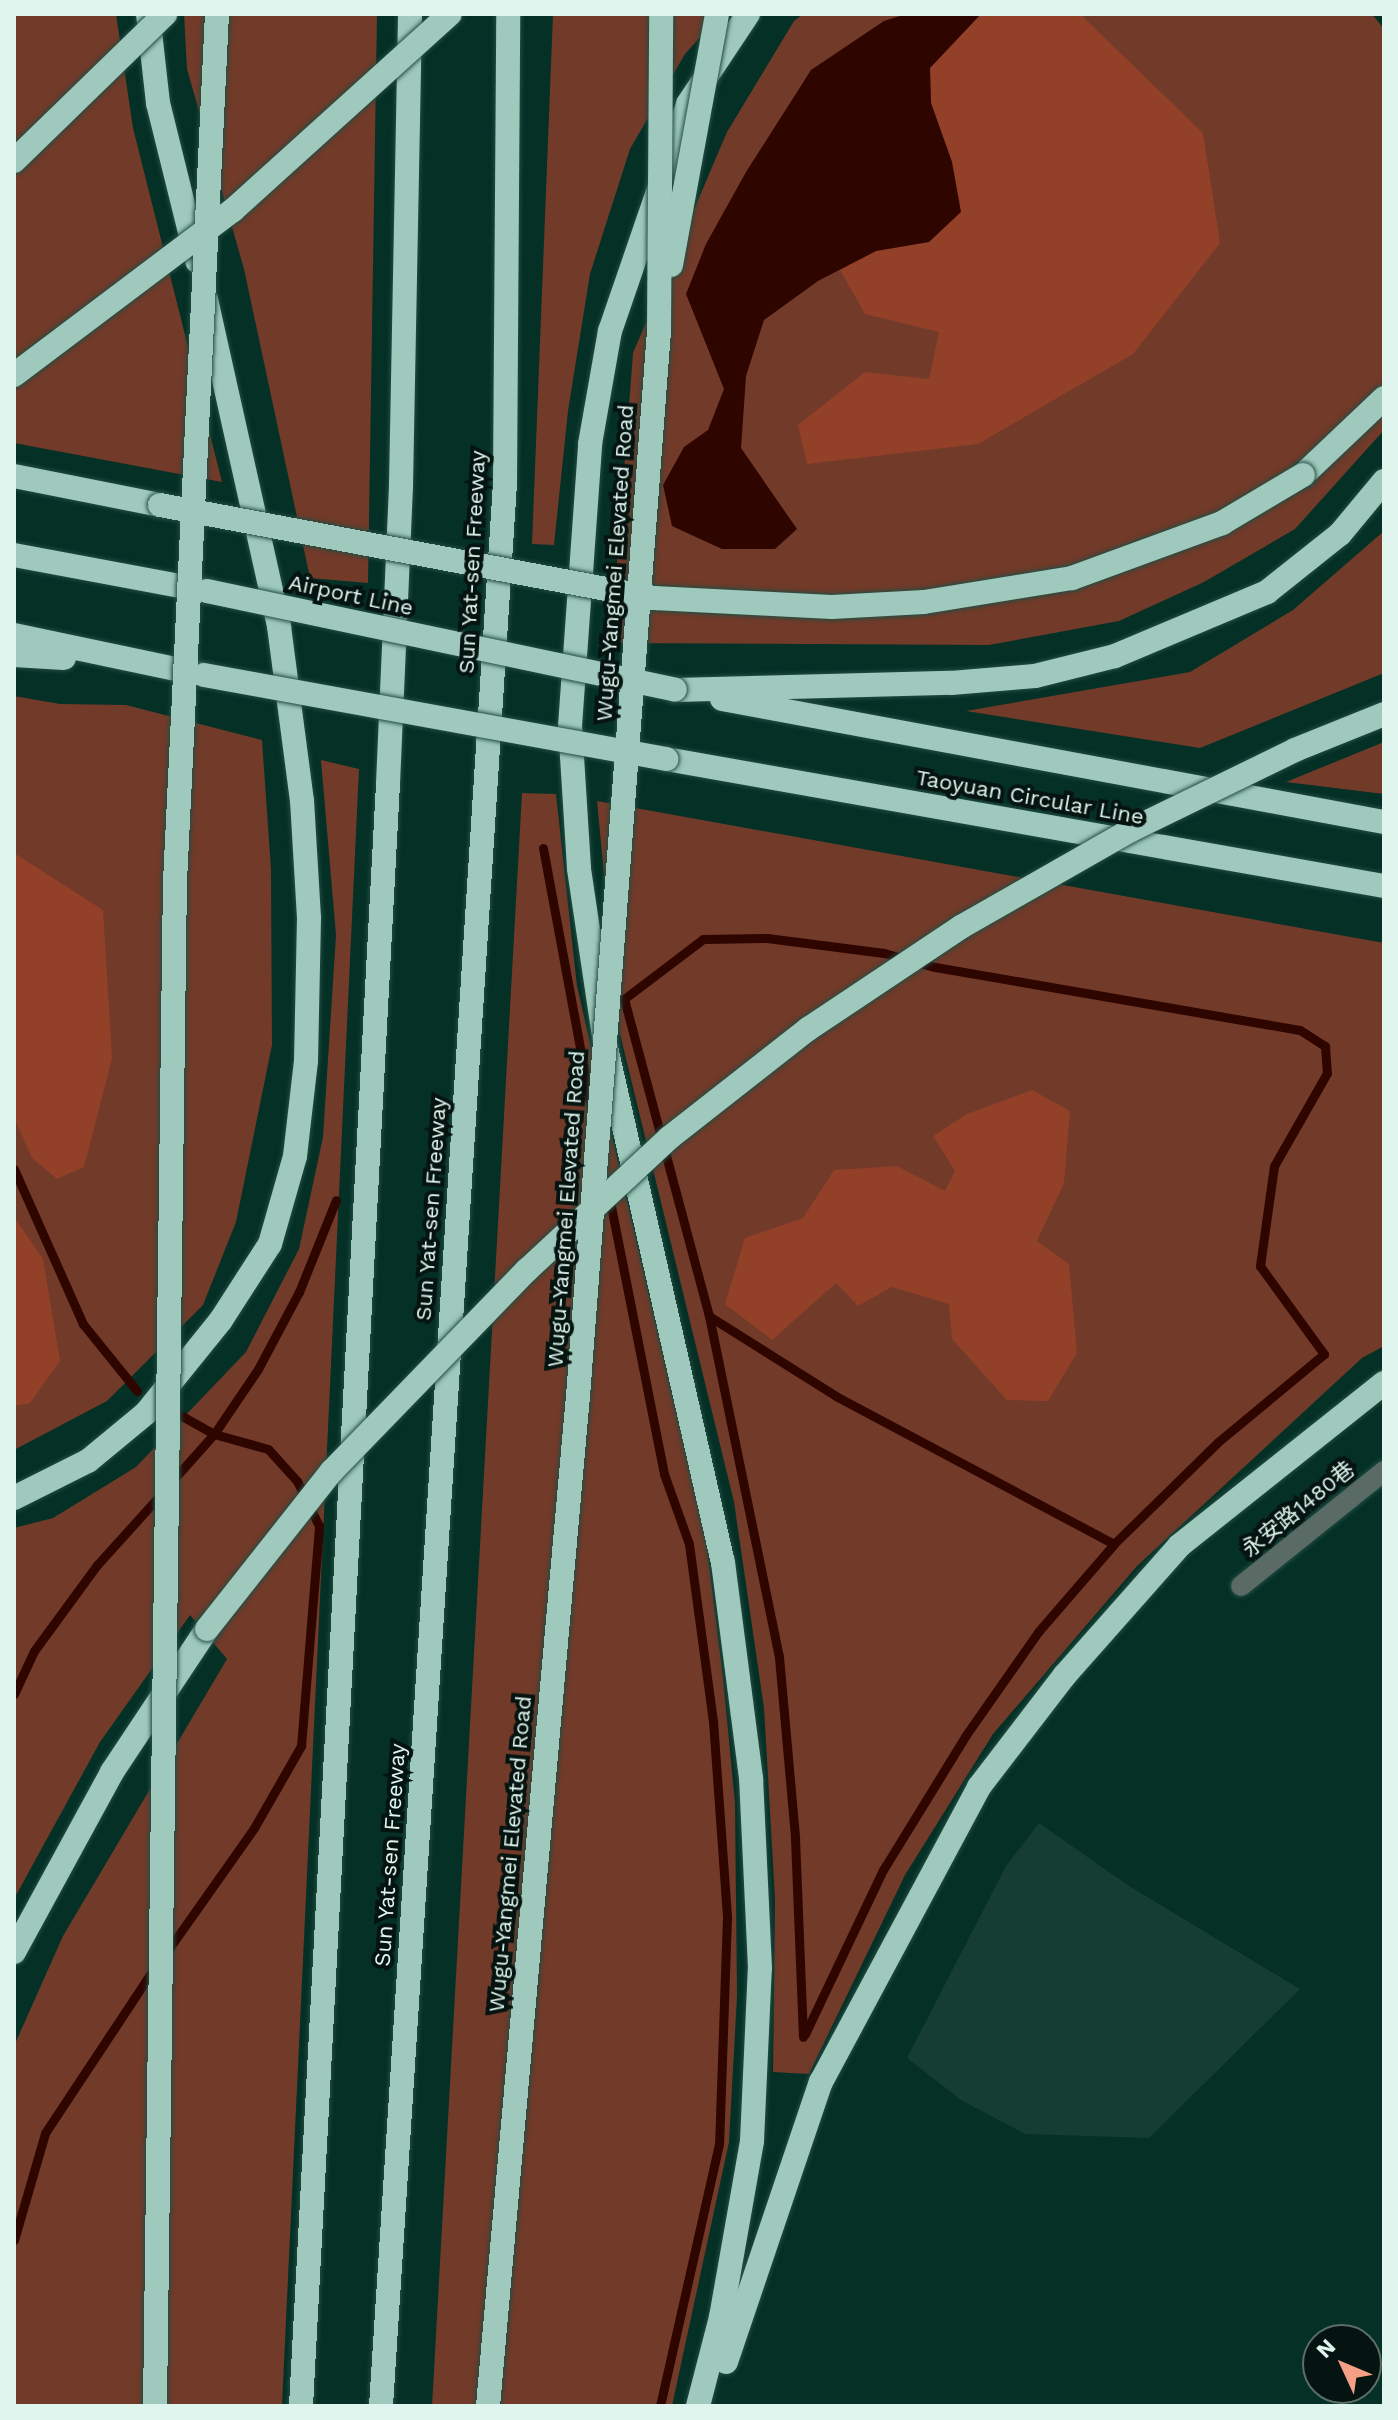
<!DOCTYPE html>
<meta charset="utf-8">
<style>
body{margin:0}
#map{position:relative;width:1398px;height:2420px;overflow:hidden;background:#043026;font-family:"Work Sans","Noto Sans TC",sans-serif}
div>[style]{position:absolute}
.built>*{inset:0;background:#153d33}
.green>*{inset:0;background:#723a29}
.forest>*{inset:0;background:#934028}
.water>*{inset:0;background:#2f0500}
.stream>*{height:9px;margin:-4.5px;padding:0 4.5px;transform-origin:4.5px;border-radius:4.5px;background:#2f0500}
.roads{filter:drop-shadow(0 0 2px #234c42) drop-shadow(0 0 2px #234c42)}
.street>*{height:20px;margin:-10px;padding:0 10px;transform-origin:10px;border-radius:10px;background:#5a6b66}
.highway>*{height:24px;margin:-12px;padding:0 12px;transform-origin:12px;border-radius:12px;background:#9ec9bc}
.bridges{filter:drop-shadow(0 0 2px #234c42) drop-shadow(0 0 2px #234c42)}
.highway-bridge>*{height:24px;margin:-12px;padding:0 12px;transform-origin:12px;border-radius:12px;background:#9ec9bc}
span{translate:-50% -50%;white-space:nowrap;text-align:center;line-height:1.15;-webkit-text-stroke:8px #051410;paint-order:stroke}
.street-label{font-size:22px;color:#e0f5ee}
.frame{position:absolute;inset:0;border:16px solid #e0f5ee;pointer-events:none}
.north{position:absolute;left:1302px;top:2324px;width:80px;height:80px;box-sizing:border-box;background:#051410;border:2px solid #5d6e69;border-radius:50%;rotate:314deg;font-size:22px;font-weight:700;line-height:32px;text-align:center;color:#e0f5ee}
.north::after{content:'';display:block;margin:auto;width:28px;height:36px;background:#f49f86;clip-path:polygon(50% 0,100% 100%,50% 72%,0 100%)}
</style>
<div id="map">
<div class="built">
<div style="clip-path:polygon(1039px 1823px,1129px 1886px,1300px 1989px,1149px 2138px,1025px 2134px,961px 2100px,907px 2058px,1006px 1866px)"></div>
</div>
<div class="green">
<div style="clip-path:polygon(14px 14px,116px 14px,133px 128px,222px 482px,14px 443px)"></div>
<div style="clip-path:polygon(184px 14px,377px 14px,368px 583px,310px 578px,244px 269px,187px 69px)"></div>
<div style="clip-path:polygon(553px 14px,721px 14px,685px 54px,630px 149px,590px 274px,568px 411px,554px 545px,532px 544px)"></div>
<div style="clip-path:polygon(803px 14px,1372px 14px,1384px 29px,1384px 430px,1295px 529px,1204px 582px,1119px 621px,989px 645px,611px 643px,633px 353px,727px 132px,794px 21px)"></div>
<div style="clip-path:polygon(1384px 531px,1384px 673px,1200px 748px,966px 711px,1190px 672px,1293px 610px)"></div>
<div style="clip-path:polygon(14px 696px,60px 704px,126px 705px,262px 740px,271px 869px,272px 1045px,236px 1222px,203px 1305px,107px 1401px,14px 1450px)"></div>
<div style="clip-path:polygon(1384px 742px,1384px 794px,1286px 782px)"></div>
<div style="clip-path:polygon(321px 760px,359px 769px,282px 2406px,14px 2406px,14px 2046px,63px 1936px,227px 1659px,190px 1615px,100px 1742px,14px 1899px,14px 1528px,53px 1518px,136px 1467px,246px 1352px,299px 1249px,323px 1137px,336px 935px)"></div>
<div style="clip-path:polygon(522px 793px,556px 794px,577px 986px,706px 1540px,723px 1677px,735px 1803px,737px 1996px,729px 2142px,672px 2406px,432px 2406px)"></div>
<div style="clip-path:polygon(597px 801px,1384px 943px,1384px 1346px,1362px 1358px,1137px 1566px,993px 1734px,905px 1875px,809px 2074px,773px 2072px,775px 1899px,764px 1708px,734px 1502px,619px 1030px)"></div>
</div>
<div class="forest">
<div style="clip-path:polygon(981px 14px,1081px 15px,1203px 133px,1220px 243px,1133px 354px,978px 444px,807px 464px,798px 425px,865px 372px,929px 379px,939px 332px,865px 314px,840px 270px,876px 251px,929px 242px,952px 162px,931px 103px,930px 68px)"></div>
<div style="clip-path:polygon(14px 853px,103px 910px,112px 1058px,84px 1167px,57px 1179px,32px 1158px,14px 1118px)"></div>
<div style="clip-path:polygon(1032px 1090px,1070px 1111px,1064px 1183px,1037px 1241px,1069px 1264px,1077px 1353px,1048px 1401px,1007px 1400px,952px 1339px,949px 1304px,892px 1287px,858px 1306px,836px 1283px,772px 1340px,725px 1304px,745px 1238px,803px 1218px,834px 1170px,897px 1166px,945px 1191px,955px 1171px,933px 1136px,967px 1114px)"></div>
<div style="clip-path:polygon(14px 1217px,43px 1259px,60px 1361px,30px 1403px,14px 1406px)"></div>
</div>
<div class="water">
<div style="clip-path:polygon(906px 14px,981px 14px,930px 68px,931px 103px,952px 162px,961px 212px,929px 242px,876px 251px,818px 281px,764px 320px,746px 376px,741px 448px,797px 529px,775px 549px,722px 549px,672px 526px,663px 485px,684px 447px,708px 430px,724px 389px,686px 294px,706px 244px,746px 172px,811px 70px,884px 21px)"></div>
</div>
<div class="stream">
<div style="left:543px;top:848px;width:263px;rotate:79.5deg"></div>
<div style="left:14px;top:1169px;width:170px;rotate:66deg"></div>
<div style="left:83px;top:1324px;width:86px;rotate:51.1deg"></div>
<div style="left:609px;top:1196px;width:283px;rotate:78.8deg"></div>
<div style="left:664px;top:1474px;width:74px;rotate:70.3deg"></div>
<div style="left:689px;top:1544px;width:179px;rotate:82.3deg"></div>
<div style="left:713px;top:1721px;width:196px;rotate:85.9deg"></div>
<div style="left:727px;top:1917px;width:227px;rotate:92deg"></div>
<div style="left:719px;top:2144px;width:269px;rotate:102.7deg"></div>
<div style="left:709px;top:1316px;width:328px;rotate:-105deg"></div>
<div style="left:624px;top:999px;width:99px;rotate:-37.2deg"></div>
<div style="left:703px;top:939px;width:64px;rotate:-0.9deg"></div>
<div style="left:767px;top:938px;width:118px;rotate:7.3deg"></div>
<div style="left:884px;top:953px;width:53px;rotate:15.4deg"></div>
<div style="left:935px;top:967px;width:370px;rotate:9.8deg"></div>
<div style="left:1300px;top:1030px;width:30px;rotate:33deg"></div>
<div style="left:1325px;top:1046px;width:27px;rotate:86deg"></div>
<div style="left:1327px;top:1073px;width:107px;rotate:119.7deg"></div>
<div style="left:1274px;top:1166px;width:101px;rotate:98deg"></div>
<div style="left:1260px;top:1266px;width:109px;rotate:54deg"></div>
<div style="left:1324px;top:1354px;width:138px;rotate:140.3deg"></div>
<div style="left:1218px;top:1442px;width:146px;rotate:135.6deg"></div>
<div style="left:1114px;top:1544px;width:315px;rotate:-152deg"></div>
<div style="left:836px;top:1396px;width:150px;rotate:-147.8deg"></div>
<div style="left:709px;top:1316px;width:348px;rotate:78.4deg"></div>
<div style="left:779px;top:1657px;width:182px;rotate:84.9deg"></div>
<div style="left:795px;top:1838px;width:199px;rotate:87.7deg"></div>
<div style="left:172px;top:1481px;width:63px;rotate:-48.2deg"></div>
<div style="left:214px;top:1434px;width:78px;rotate:-55.9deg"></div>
<div style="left:258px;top:1369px;width:87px;rotate:-62deg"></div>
<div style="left:299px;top:1292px;width:99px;rotate:-68.1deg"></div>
<div style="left:14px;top:1694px;width:47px;rotate:-65.1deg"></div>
<div style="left:34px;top:1651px;width:107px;rotate:-53.8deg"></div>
<div style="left:97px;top:1565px;width:98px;rotate:-47.9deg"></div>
<div style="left:168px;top:1950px;width:149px;rotate:-54.8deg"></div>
<div style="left:254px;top:1828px;width:95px;rotate:-60.2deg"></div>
<div style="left:301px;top:1746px;width:221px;rotate:-85.3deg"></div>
<div style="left:319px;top:1526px;width:50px;rotate:-116.1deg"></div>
<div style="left:297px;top:1481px;width:43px;rotate:-132.2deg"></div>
<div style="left:268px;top:1449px;width:56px;rotate:-164.5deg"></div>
<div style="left:214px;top:1434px;width:47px;rotate:-150.7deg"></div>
<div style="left:805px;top:2034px;width:182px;rotate:-64.6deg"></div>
<div style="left:883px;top:1870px;width:158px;rotate:-58.4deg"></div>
<div style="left:966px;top:1735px;width:126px;rotate:-55deg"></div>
<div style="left:1038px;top:1632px;width:116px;rotate:-49.2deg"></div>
<div style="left:14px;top:2240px;width:111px;rotate:-73.8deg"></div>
<div style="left:45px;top:2133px;width:201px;rotate:-56.5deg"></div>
</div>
<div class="roads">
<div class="street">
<div style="left:1241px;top:1586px;width:184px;rotate:-38.8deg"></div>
</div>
<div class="highway">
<div style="left:148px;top:14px;width:90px;rotate:83.6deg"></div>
<div style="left:158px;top:103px;width:163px;rotate:76.1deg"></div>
<div style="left:1303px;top:475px;width:112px;rotate:-43.5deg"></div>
<div style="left:14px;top:476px;width:149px;rotate:11.2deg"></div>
<div style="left:14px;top:555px;width:196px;rotate:10.6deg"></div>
<div style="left:14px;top:635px;width:193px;rotate:11.9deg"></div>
<div style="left:14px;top:655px;width:50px;rotate:3.4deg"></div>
<div style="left:675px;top:690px;width:276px;rotate:-1.5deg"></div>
<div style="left:951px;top:683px;width:84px;rotate:-4.8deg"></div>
<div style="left:1035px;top:676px;width:82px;rotate:-14deg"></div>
<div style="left:1115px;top:656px;width:165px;rotate:-22.8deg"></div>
<div style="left:1267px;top:592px;width:93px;rotate:-38.5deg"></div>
<div style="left:1340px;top:534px;width:69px;rotate:-50.3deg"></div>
<div style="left:722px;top:699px;width:673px;rotate:10.53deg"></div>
<div style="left:666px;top:759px;width:729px;rotate:10.03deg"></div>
<div style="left:14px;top:1498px;width:83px;rotate:-26.6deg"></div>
<div style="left:88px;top:1461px;width:75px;rotate:-39.6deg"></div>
<div style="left:146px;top:1413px;width:119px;rotate:-51.1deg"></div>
<div style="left:221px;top:1320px;width:90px;rotate:-57.2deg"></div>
<div style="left:270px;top:1244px;width:91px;rotate:-74.1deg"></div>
<div style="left:295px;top:1156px;width:96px;rotate:-83.4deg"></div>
<div style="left:306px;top:1061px;width:143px;rotate:-88.8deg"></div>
<div style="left:309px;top:918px;width:117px;rotate:-93.4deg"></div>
<div style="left:302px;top:801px;width:177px;rotate:-97.5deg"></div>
<div style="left:279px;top:626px;width:334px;rotate:-102.6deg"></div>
<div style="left:14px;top:1952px;width:205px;rotate:-61.4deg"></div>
<div style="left:112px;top:1772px;width:172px;rotate:-56.4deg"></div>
<div style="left:726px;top:2362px;width:296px;rotate:-71.3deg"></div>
<div style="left:821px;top:2082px;width:335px;rotate:-61.8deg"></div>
<div style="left:979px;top:1787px;width:141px;rotate:-52.5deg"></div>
<div style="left:1065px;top:1675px;width:172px;rotate:-48.5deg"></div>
<div style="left:1179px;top:1546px;width:262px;rotate:-38.5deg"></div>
<div style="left:301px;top:2406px;width:1624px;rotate:-86.93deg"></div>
<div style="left:388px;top:784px;width:299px;rotate:-87.5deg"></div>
<div style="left:401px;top:485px;width:471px;rotate:-88.9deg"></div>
<div style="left:381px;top:2406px;width:1928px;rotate:-86.31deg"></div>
<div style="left:505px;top:482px;width:468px;rotate:-89.6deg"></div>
<div style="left:698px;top:2406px;width:92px;rotate:-75.5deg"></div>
<div style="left:721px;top:2317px;width:179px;rotate:-80deg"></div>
<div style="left:752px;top:2141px;width:173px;rotate:-87.4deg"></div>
<div style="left:760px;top:1968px;width:190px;rotate:-92.7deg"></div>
<div style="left:751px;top:1778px;width:217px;rotate:-97.4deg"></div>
<div style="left:723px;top:1563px;width:533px;rotate:-102.79deg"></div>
<div style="left:605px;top:1043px;width:177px;rotate:-98.5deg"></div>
<div style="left:579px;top:868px;width:142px;rotate:-93.6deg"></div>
<div style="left:570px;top:726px;width:283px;rotate:-85.9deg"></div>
<div style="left:590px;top:444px;width:115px;rotate:-80deg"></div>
<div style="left:610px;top:331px;width:240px;rotate:-71deg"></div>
<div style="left:688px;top:104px;width:108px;rotate:-56.3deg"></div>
</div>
</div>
<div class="bridges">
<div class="highway-bridge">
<div style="left:14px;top:161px;width:211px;rotate:-44.2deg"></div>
<div style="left:671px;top:265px;width:255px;rotate:-79.6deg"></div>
<div style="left:14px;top:375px;width:274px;rotate:-37deg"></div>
<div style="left:233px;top:210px;width:292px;rotate:-42.1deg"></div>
<div style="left:160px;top:505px;width:503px;rotate:10.66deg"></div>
<div style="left:654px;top:598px;width:178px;rotate:2.9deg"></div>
<div style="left:832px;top:607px;width:92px;rotate:-3.1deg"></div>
<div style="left:924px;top:602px;width:150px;rotate:-9.2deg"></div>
<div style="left:1072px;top:578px;width:160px;rotate:-20.1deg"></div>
<div style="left:1222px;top:523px;width:94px;rotate:-30.7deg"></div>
<div style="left:207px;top:591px;width:478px;rotate:11.9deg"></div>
<div style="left:204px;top:675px;width:470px;rotate:10.3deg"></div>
<div style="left:207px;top:1629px;width:201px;rotate:-51.7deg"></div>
<div style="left:332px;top:1471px;width:280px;rotate:-45.9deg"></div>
<div style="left:527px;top:1270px;width:194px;rotate:-42.9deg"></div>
<div style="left:669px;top:1138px;width:177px;rotate:-38.1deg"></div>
<div style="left:808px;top:1029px;width:184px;rotate:-33.7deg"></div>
<div style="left:961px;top:927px;width:196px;rotate:-29.7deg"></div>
<div style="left:1131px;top:830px;width:182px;rotate:-26deg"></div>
<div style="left:1295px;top:750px;width:96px;rotate:-22deg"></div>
<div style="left:155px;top:2406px;width:1524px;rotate:-89.25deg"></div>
<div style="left:175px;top:882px;width:869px;rotate:-87.23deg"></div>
<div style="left:488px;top:2406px;width:1014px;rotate:-84.91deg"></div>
<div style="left:578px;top:1396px;width:1069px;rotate:-85.65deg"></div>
<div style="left:659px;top:330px;width:316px;rotate:-89.6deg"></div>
</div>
</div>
<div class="street-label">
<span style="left:472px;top:562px;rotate:-87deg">Sun Yat-sen Freeway</span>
<span style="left:615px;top:563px;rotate:-86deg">Wugu-Yangmei Elevated Road</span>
<span style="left:351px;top:595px;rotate:12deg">Airport Line</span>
<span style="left:1030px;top:797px;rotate:10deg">Taoyuan Circular Line</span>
<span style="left:431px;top:1209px;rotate:-86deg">Sun Yat-sen Freeway</span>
<span style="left:566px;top:1209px;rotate:-86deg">Wugu-Yangmei Elevated Road</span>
<span style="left:1298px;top:1509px;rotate:-39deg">永安路1480巷</span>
<span style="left:510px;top:1854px;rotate:-85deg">Wugu-Yangmei Elevated Road</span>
<span style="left:390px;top:1855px;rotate:-86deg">Sun Yat-sen Freeway</span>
</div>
<div class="frame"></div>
<div class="north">N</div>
</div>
